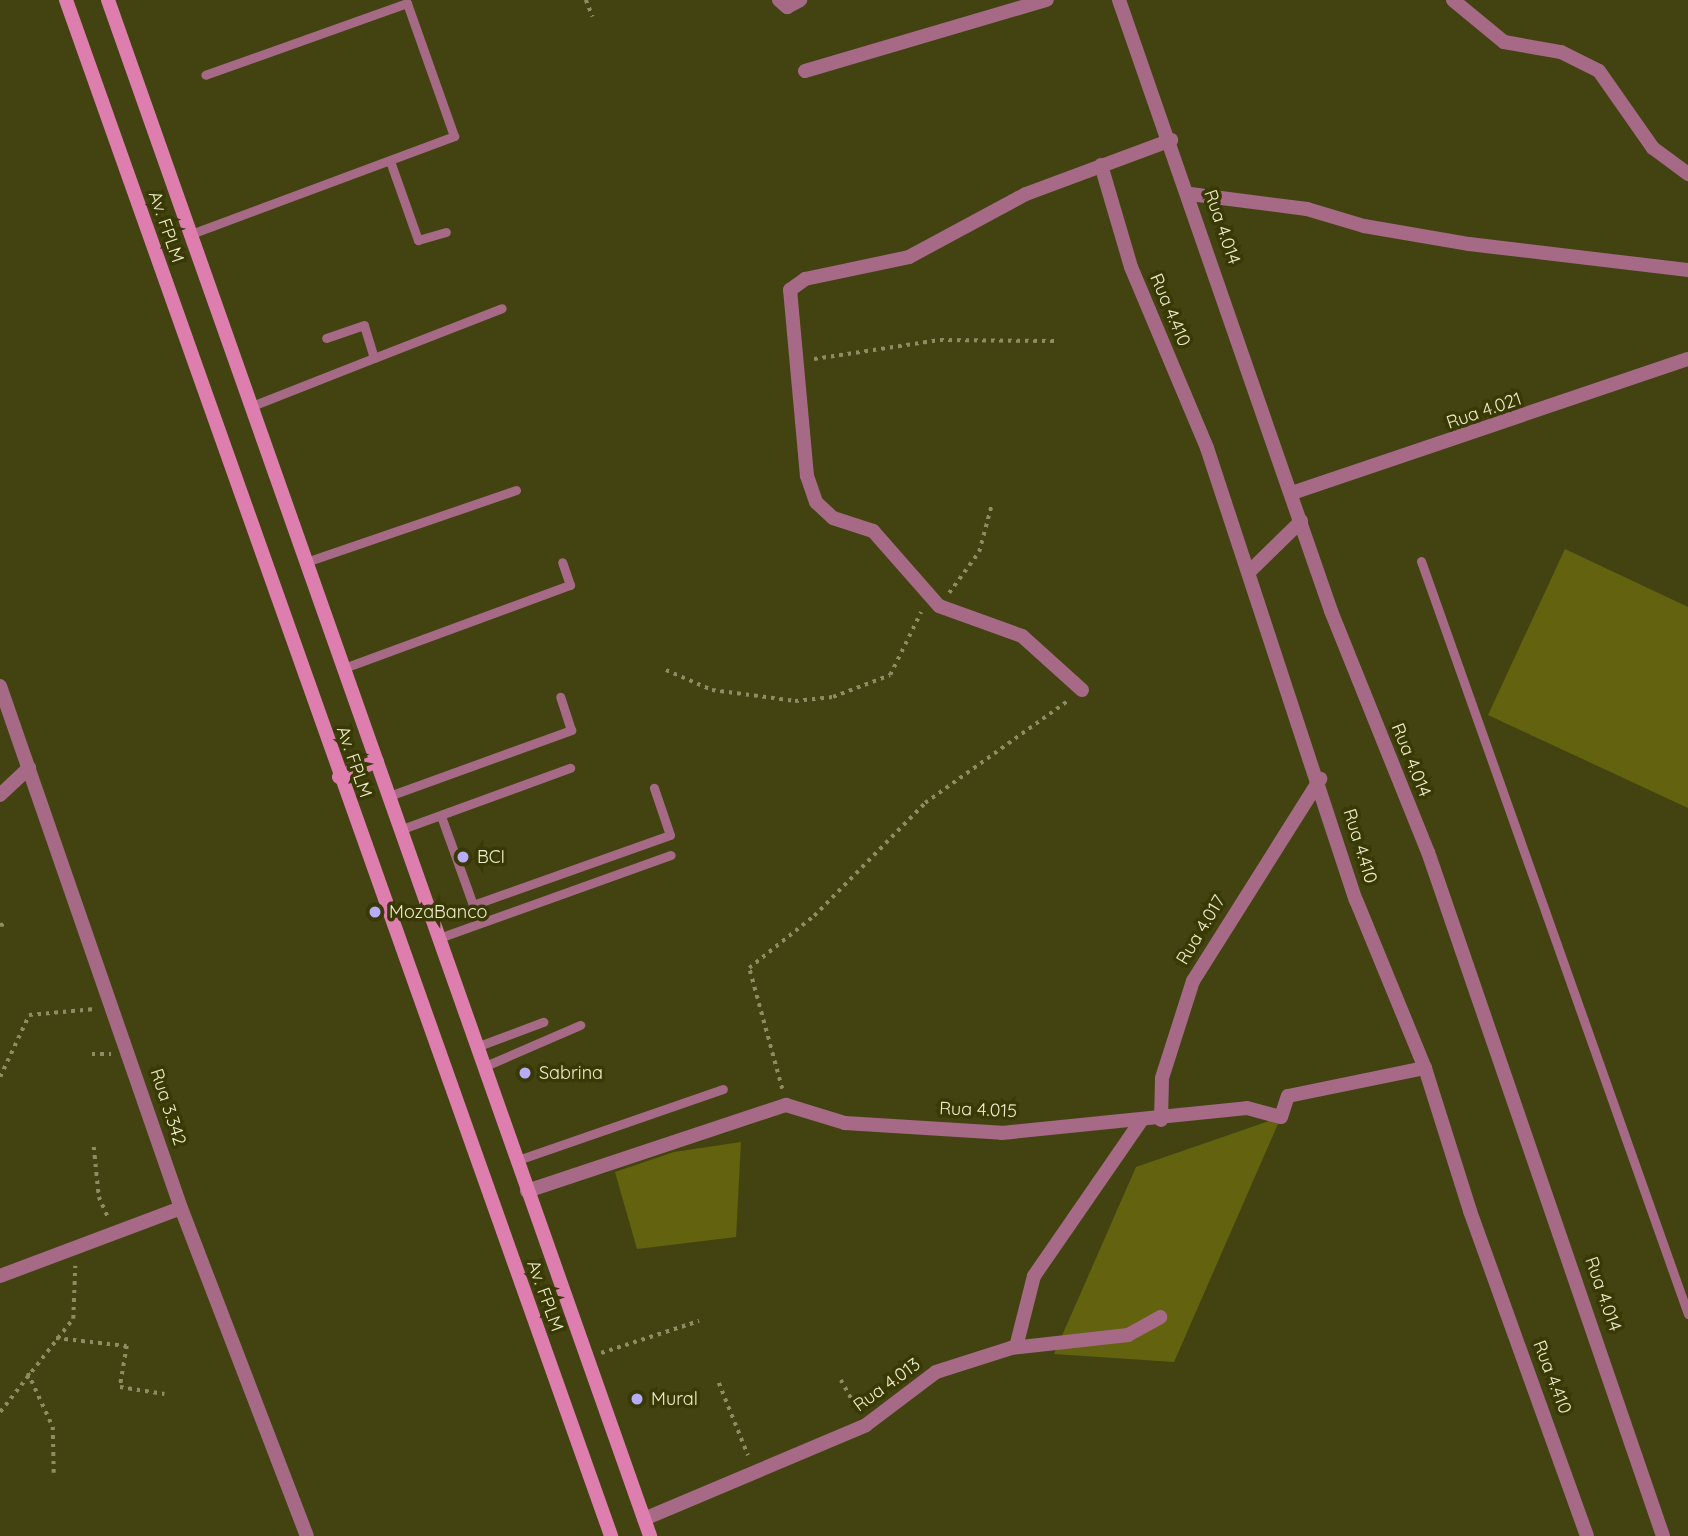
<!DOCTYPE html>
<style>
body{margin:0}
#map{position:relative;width:1688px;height:1536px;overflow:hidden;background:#434312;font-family:Quicksand,sans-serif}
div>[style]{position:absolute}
.green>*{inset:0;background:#63630f}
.path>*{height:3.5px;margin-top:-1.75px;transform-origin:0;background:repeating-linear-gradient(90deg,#8d8d64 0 3.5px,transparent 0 8.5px)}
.service>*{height:9px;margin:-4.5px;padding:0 4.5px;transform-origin:4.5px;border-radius:4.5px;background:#a66a87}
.minor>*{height:14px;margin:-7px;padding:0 7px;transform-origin:7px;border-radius:7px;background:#a66a87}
.tertiary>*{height:14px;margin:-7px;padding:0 7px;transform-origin:7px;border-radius:7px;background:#a66a87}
.secondary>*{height:14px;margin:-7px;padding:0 7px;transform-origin:7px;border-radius:7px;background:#dd7eae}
.dots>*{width:19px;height:19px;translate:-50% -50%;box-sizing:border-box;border:4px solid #383905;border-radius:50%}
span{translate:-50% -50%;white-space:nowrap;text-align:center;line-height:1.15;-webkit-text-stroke:7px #383905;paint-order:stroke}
.street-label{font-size:18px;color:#edeece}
.poi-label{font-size:18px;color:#edeece}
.left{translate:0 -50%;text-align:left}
</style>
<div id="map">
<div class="green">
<div style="clip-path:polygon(1565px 549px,1688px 607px,1688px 808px,1488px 715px)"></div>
<div style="clip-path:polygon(1281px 1117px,1174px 1362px,1054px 1354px,1136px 1167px)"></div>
<div style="clip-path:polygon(741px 1142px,736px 1237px,637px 1249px,615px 1172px,674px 1152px)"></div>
</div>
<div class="path">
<div style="left:586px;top:0;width:18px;rotate:68deg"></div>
<div style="left:814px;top:359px;width:127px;rotate:-8.6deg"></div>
<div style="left:940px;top:340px;width:114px;rotate:0.5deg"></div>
<div style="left:949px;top:593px;width:51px;rotate:-53.8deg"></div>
<div style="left:979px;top:552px;width:47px;rotate:-75.1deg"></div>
<div style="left:666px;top:670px;width:50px;rotate:23.5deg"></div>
<div style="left:712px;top:690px;width:84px;rotate:7.5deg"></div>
<div style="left:795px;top:701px;width:38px;rotate:-6deg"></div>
<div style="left:833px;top:697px;width:61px;rotate:-21.1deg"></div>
<div style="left:890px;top:675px;width:70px;rotate:-63.8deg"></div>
<div style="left:0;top:925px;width:6px;rotate:-9deg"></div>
<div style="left:92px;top:1054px;width:19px"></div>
<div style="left:0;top:1077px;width:68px;rotate:-64.9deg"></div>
<div style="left:29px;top:1015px;width:66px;rotate:-5.2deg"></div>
<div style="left:782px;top:1089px;width:125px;rotate:-105.3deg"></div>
<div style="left:749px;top:968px;width:83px;rotate:-38.7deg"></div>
<div style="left:814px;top:916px;width:158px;rotate:-45.5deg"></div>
<div style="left:925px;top:803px;width:178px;rotate:-35.6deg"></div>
<div style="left:94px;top:1147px;width:50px;rotate:84.3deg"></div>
<div style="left:99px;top:1197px;width:24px;rotate:66deg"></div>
<div style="left:56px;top:1338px;width:71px;rotate:6.4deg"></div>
<div style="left:127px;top:1346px;width:42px;rotate:99.7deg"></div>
<div style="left:120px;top:1387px;width:45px;rotate:9deg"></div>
<div style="left:601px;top:1353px;width:103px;rotate:-18.1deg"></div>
<div style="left:28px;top:1373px;width:60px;rotate:65.2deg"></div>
<div style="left:53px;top:1427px;width:46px;rotate:88.8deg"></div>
<div style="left:841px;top:1380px;width:35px;rotate:61deg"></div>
<div style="left:719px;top:1383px;width:78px;rotate:68.1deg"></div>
<div style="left:0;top:1412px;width:118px;rotate:-51.9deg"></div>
<div style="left:73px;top:1319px;width:53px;rotate:-87.8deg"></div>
</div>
<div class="service">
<div style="left:390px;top:161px;width:84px;rotate:70.5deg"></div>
<div style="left:418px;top:240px;width:29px;rotate:-16deg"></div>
<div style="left:191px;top:234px;width:281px;rotate:-20.4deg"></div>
<div style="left:454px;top:136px;width:141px;rotate:-109.5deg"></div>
<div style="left:407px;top:3px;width:214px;rotate:160.4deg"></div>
<div style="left:374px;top:358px;width:137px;rotate:-21.3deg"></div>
<div style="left:252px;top:406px;width:131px;rotate:-21.5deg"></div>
<div style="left:374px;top:358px;width:34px;rotate:-107deg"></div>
<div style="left:364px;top:325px;width:40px;rotate:161.1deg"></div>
<div style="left:1421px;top:561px;width:799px;rotate:70.48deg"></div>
<div style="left:306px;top:562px;width:222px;rotate:-18.9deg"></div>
<div style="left:344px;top:668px;width:241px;rotate:-20.2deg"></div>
<div style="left:570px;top:585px;width:24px;rotate:-109deg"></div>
<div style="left:389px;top:796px;width:194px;rotate:-19.9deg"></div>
<div style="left:571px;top:730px;width:35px;rotate:-108deg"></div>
<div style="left:441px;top:816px;width:95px;rotate:70.2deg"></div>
<div style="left:473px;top:905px;width:209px;rotate:-19.6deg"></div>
<div style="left:670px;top:835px;width:50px;rotate:-108.8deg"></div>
<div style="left:402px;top:829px;width:179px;rotate:-20deg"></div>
<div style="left:439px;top:938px;width:246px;rotate:-19.7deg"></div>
<div style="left:476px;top:1047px;width:72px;rotate:-20.5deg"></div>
<div style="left:483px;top:1067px;width:106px;rotate:-23.4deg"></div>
<div style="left:515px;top:1161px;width:220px;rotate:-19.1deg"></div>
</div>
<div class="minor">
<div style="left:779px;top:0;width:11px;rotate:41deg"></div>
<div style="left:787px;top:7px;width:15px;rotate:-28deg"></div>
<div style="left:1119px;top:0;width:647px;rotate:70.86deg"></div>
<div style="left:1331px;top:611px;width:260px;rotate:68.1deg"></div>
<div style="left:1428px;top:852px;width:723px;rotate:71.04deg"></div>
<div style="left:1453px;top:0;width:66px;rotate:39.5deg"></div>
<div style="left:1504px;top:42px;width:58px;rotate:10deg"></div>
<div style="left:1561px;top:52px;width:42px;rotate:26.6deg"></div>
<div style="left:1599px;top:71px;width:94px;rotate:55deg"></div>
<div style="left:1653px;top:148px;width:44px;rotate:36.6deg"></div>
<div style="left:805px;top:71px;width:252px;rotate:-16.4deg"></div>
<div style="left:1101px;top:165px;width:106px;rotate:73.6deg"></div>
<div style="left:1131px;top:267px;width:196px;rotate:67.2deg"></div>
<div style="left:1207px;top:448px;width:476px;rotate:71.8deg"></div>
<div style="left:1356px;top:900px;width:182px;rotate:67.7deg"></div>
<div style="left:1425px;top:1068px;width:150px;rotate:72.5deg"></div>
<div style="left:1470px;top:1211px;width:345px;rotate:70.2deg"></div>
<div style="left:1190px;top:194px;width:118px;rotate:7.3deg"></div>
<div style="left:1307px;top:209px;width:59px;rotate:16.6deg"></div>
<div style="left:1364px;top:226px;width:107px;rotate:9.7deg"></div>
<div style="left:1469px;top:244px;width:221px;rotate:6.8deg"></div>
<div style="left:1292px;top:493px;width:418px;rotate:-18.7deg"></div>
<div style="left:1249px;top:572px;width:73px;rotate:-44.4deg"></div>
<div style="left:0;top:686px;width:552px;rotate:70.88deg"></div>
<div style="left:181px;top:1208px;width:351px;rotate:69deg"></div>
<div style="left:1082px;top:690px;width:81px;rotate:-138deg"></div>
<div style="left:1022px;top:636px;width:88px;rotate:-160.1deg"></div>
<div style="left:939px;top:606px;width:100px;rotate:-131.3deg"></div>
<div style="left:873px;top:531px;width:42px;rotate:-162deg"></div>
<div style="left:833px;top:518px;width:23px;rotate:-137deg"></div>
<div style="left:816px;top:502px;width:28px;rotate:-109deg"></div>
<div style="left:807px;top:476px;width:187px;rotate:-95.2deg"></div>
<div style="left:790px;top:290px;width:19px;rotate:-36deg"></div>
<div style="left:805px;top:279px;width:106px;rotate:-11.9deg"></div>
<div style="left:909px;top:257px;width:133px;rotate:-28.3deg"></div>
<div style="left:1026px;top:194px;width:155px;rotate:-20.4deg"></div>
<div style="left:0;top:795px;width:40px;rotate:-43deg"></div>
<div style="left:1161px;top:1120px;width:42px;rotate:-88.6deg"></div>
<div style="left:1162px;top:1078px;width:102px;rotate:-72.3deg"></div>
<div style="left:1193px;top:981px;width:239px;rotate:-57.8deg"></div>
<div style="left:527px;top:1191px;width:273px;rotate:-18.4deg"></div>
<div style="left:786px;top:1105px;width:62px;rotate:17deg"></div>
<div style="left:845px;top:1123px;width:157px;rotate:3.6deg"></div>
<div style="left:1002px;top:1133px;width:246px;rotate:-5.8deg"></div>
<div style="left:1247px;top:1108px;width:35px;rotate:15deg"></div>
<div style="left:1281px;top:1117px;width:22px;rotate:-72deg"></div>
<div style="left:1288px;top:1096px;width:140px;rotate:-11.6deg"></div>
<div style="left:1016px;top:1347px;width:73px;rotate:-75.8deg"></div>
<div style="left:1034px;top:1276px;width:188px;rotate:-55.4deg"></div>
<div style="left:644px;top:1519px;width:241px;rotate:-22.9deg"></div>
<div style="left:866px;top:1425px;width:88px;rotate:-37.1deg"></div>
<div style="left:936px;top:1372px;width:79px;rotate:-17.7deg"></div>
<div style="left:1011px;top:1348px;width:118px;rotate:-6.3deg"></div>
<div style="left:1128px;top:1335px;width:37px;rotate:-29deg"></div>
</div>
<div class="tertiary">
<div style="left:0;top:1276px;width:193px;rotate:-20.6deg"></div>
</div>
<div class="secondary">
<div style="left:66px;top:0;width:1630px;rotate:70.46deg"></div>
<div style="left:108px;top:0;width:1629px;rotate:70.56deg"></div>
<div style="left:339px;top:777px;width:41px;rotate:-22.8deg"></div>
</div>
<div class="dots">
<div style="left:463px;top:857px;background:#b6acf8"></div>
<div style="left:375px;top:912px;background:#b6acf8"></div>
<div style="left:525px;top:1073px;background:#b6acf8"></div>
<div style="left:637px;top:1399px;background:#b6acf8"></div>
</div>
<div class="street-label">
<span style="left:166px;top:227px;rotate:71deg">Av. FPLM</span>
<span style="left:1222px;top:227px;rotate:71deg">Rua 4.014</span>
<span style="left:1170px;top:310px;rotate:67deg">Rua 4.410</span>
<span style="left:1484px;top:411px;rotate:-19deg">Rua 4.021</span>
<span style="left:1411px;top:760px;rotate:68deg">Rua 4.014</span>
<span style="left:354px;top:762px;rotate:71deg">Av. FPLM</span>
<span style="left:1360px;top:846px;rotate:73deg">Rua 4.410</span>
<span style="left:1201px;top:930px;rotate:-59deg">Rua 4.017</span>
<span style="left:168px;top:1107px;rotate:72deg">Rua 3.342</span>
<span style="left:978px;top:1110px;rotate:2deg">Rua 4.015</span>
<span style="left:1603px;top:1294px;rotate:71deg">Rua 4.014</span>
<span style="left:545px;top:1296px;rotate:70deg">Av. FPLM</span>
<span style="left:1552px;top:1377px;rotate:69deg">Rua 4.410</span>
<span style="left:887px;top:1385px;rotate:-36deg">Rua 4.013</span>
</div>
<div class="poi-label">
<span class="left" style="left:477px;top:857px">BCI</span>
<span class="left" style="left:389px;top:912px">MozaBanco</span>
<span class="left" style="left:539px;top:1073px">Sabrina</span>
<span class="left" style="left:651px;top:1399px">Mural</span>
</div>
</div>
